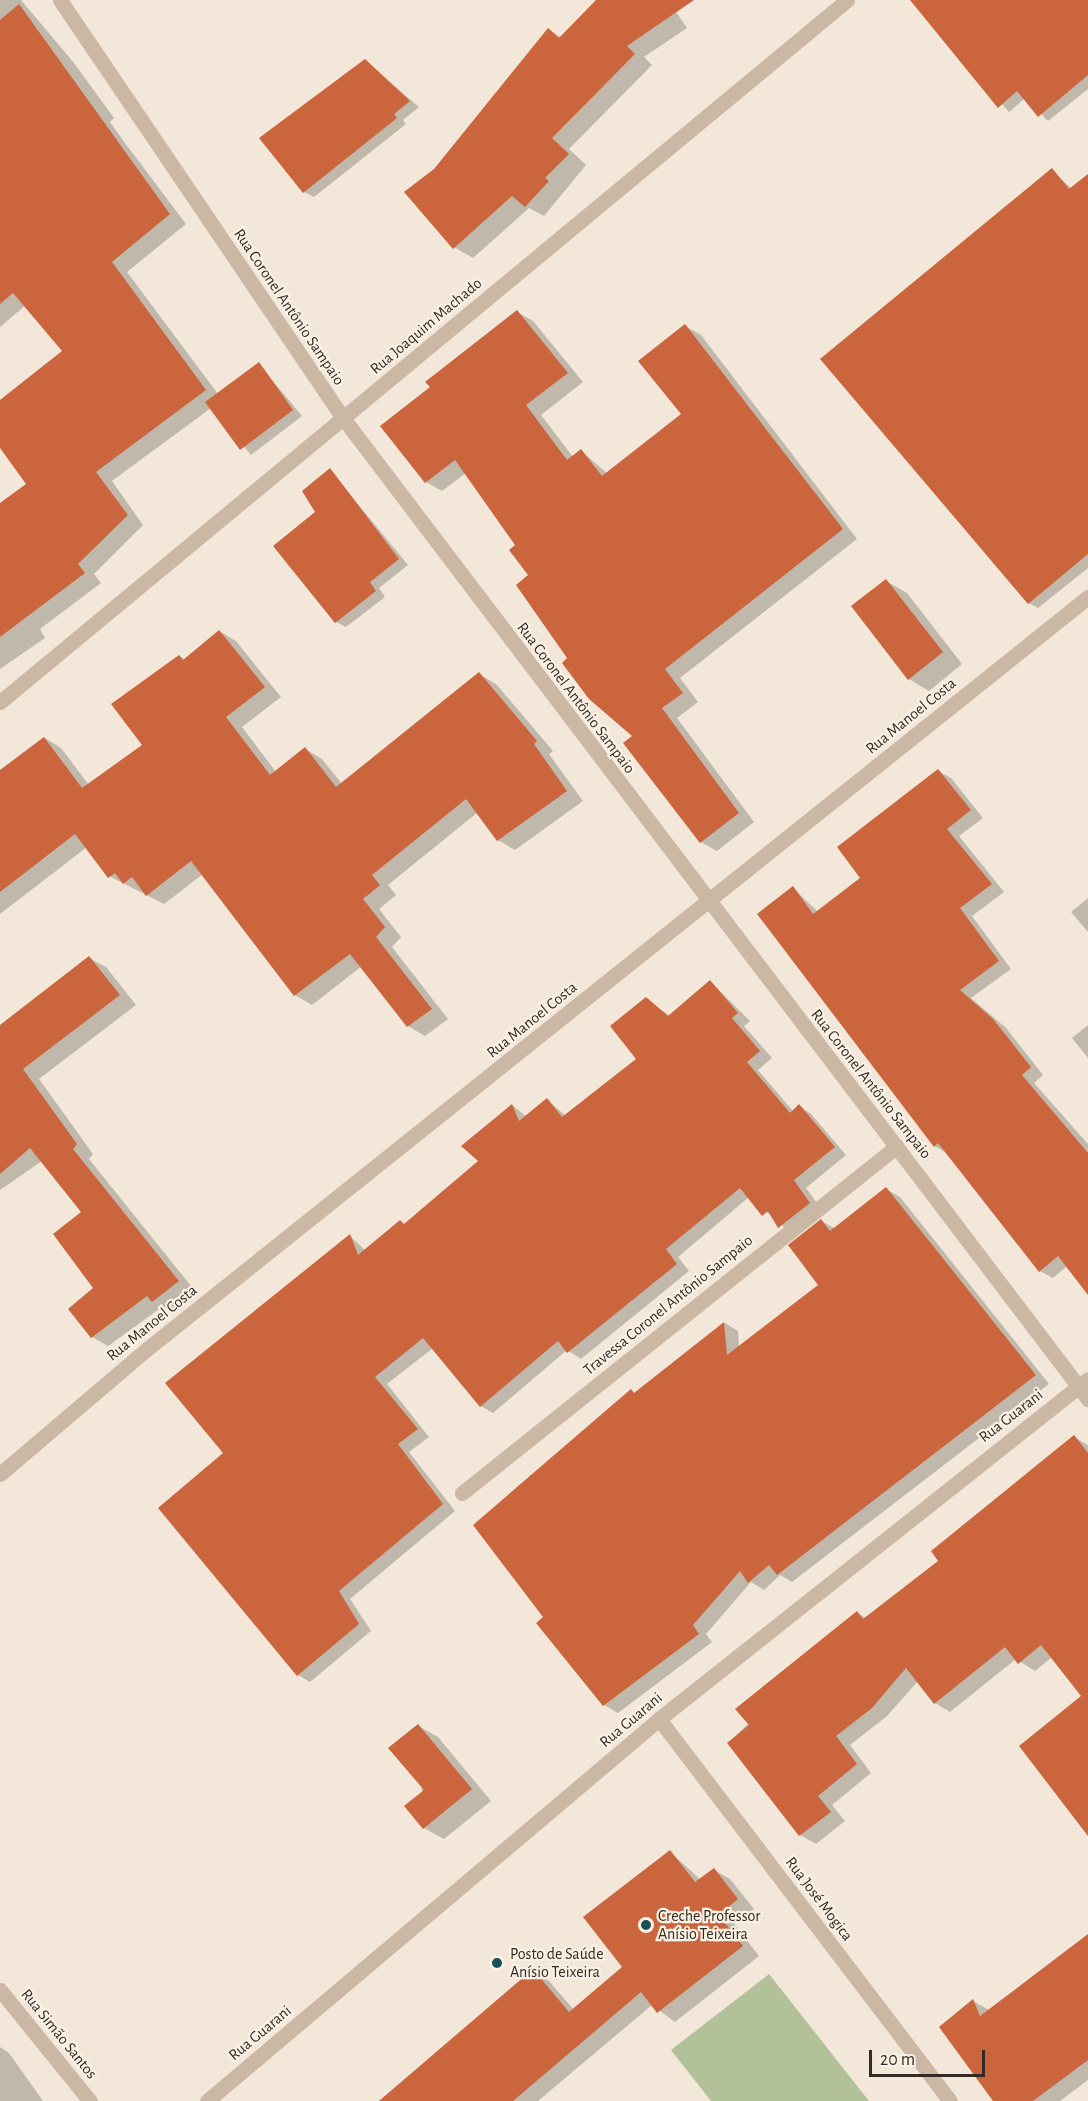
<!DOCTYPE html>
<meta charset="utf-8">
<style>
body{margin:0}
#map{position:relative;width:1088px;height:2101px;overflow:hidden;background:#f2e7d8;font-family:"Alegreya Sans",sans-serif}
div>[style]{position:absolute}
.green>*{inset:0;background:#b2c198}
.shadow>*{inset:0;background:#0003}
.building>*{inset:0;background:#ca653e}
.street>*{height:15px;margin:-7.5px;padding:0 7.5px;transform-origin:7.5px;border-radius:7.5px;background:#cab7a4}
.dots>*{width:16px;height:16px;translate:-50% -50%;box-sizing:border-box;border:3px solid #faf1e5;border-radius:50%}
span{translate:-50% -50%;white-space:nowrap;text-align:center;line-height:1.15;-webkit-text-stroke:4.5px #faf1e5;paint-order:stroke}
.street-label{font-size:16px;color:#352b26}
.poi-label{font-size:16px;color:#352b26}
.left{translate:0 -50%;text-align:left}
.scale{position:absolute;left:869px;top:2050px;width:116px;height:27px;box-sizing:border-box;border:3px solid #352b26;border-top:0;padding-left:8px;font-size:18px;line-height:21px;white-space:nowrap;color:#352b26;-webkit-text-stroke:4px #faf1e5;paint-order:stroke}
</style>
<div id="map">
<div class="green">
<div style="clip-path:polygon(769px 1974px,869px 2101px,711px 2101px,671px 2050px)"></div>
</div>
<div class="shadow">
<div style="clip-path:polygon(0 0,21px 0,74px 63px,114px 118px,110px 122px,125px 143px,186px 224px,127px 272px,218px 394px,259px 364px,302px 416px,251px 455px,211px 408px,112px 481px,143px 525px,94px 574px,101px 583px,40px 629px,45px 638px,0 669px,0 505px,29px 484px,0 445px,0 408px,64px 351px,26px 305px,0 327px)"></div>
<div style="clip-path:polygon(598px 0,668px 0,687px 28px,644px 57px,652px 65px,569px 149px,586px 165px,544px 216px,529px 208px,473px 258px,454px 247px,435px 170px,549px 30px,562px 38px)"></div>
<div style="clip-path:polygon(912px 0,1088px 0,1088px 89px,1048px 121px,1025px 98px,1009px 112px)"></div>
<div style="clip-path:polygon(365px 61px,419px 107px,403px 120px,406px 124px,314px 197px,304px 192px)"></div>
<div style="clip-path:polygon(1052px 170px,1072px 189px,1088px 176px,1088px 568px,1038px 608px,1029px 603px)"></div>
<div style="clip-path:polygon(517px 312px,533px 321px,583px 382px,541px 415px,573px 457px,581px 451px,607px 473px,683px 414px,685px 326px,701px 335px,857px 539px,680px 678px,698px 702px,677px 718px,754px 822px,717px 851px,701px 842px,625px 744px,635px 736px,569px 658px,517px 545px,466px 473px,442px 491px,426px 482px,432px 388px)"></div>
<div style="clip-path:polygon(330px 470px,408px 565px,379px 588px,385px 597px,346px 627px,336px 622px,317px 513px)"></div>
<div style="clip-path:polygon(886px 581px,907px 593px,962px 664px,929px 691px,909px 679px)"></div>
<div style="clip-path:polygon(219px 631px,236px 641px,281px 697px,242px 727px,276px 772px,305px 749px,322px 759px,342px 784px,479px 674px,496px 684px,553px 751px,549px 754px,583px 801px,515px 850px,498px 840px,478px 812px,388px 885px,396px 895px,379px 909px,401px 937px,392px 947px,448px 1019px,425px 1036px,408px 1026px,362px 966px,312px 1005px,295px 995px,203px 874px,164px 904px,109px 876px,87px 847px,0 914px,0 774px,45px 738px,61px 748px,89px 785px,144px 745px,179px 656px,186px 660px)"></div>
<div style="clip-path:polygon(938px 771px,951px 778px,983px 818px,959px 836px,1004px 892px,972px 916px,1011px 969px,971px 998px,1006px 1028px,1043px 1075px,1034px 1083px,1088px 1144px,1088px 1293px,1067px 1266px,1053px 1278px,1040px 1271px,948px 1154px,935px 1146px,759px 914px,793px 888px,818px 912px,862px 878px)"></div>
<div style="clip-path:polygon(1088px 898px,1088px 932px,1071px 912px)"></div>
<div style="clip-path:polygon(89px 958px,106px 967px,136px 1005px,39px 1079px,93px 1154px,89px 1159px,195px 1291px,170px 1311px,162px 1307px,108px 1346px,92px 1337px,96px 1289px,83px 1213px,42px 1161px,0 1190px,0 1027px)"></div>
<div style="clip-path:polygon(711px 982px,750px 1021px,744px 1026px,772px 1058px,758px 1070px,793px 1111px,799px 1106px,811px 1114px,846px 1155px,806px 1188px,822px 1210px,792px 1234px,749px 1197px,678px 1257px,689px 1271px,581px 1359px,567px 1350px,493px 1413px,481px 1406px,433px 1348px,387px 1384px,429px 1437px,409px 1452px,455px 1511px,350px 1599px,371px 1631px,310px 1682px,298px 1675px,225px 1453px,350px 1236px,366px 1251px,405px 1225px,481px 1161px,513px 1106px,527px 1117px,547px 1100px,566px 1116px,638px 1059px,646px 999px,670px 1016px)"></div>
<div style="clip-path:polygon(1088px 1025px,1088px 1058px,1072px 1038px)"></div>
<div style="clip-path:polygon(886px 1189px,900px 1197px,1049px 1384px,792px 1582px,780px 1575px,764px 1590px,751px 1582px,706px 1634px,712px 1642px,618px 1713px,604px 1705px,545px 1617px,631px 1391px,636px 1394px,725px 1323px,738px 1331px,739px 1347px,820px 1285px,821px 1221px,836px 1229px)"></div>
<div style="clip-path:polygon(1074px 1437px,1088px 1445px,1088px 1834px,1083px 1697px,1052px 1657px,1035px 1671px,1016px 1659px,950px 1712px,935px 1703px,918px 1681px,887px 1716px,850px 1745px,871px 1773px,832px 1805px,845px 1821px,816px 1844px,800px 1835px,729px 1743px,857px 1613px,866px 1618px,941px 1561px)"></div>
<div style="clip-path:polygon(418px 1726px,438px 1737px,491px 1801px,444px 1839px,424px 1828px)"></div>
<div style="clip-path:polygon(670px 1852px,701px 1880px,714px 1870px,730px 1879px,754px 1909px,734px 1924px,759px 1956px,675px 2022px,652px 2005px,538px 2101px,381px 2101px,533px 1971px,549px 1981px,574px 2010px,624px 1967px)"></div>
<div style="clip-path:polygon(1088px 1935px,1088px 2080px,1060px 2101px,1001px 2101px,973px 2001px,989px 2010px)"></div>
<div style="clip-path:polygon(0 2047px,9px 2053px,43px 2101px,0 2101px)"></div>
</div>
<div class="building">
<div style="clip-path:polygon(596px 0,694px 0,627px 46px,635px 54px,552px 138px,569px 154px,545px 178px,549px 181px,525px 207px,512px 196px,453px 249px,404px 192px,434px 169px,548px 28px,559px 38px)"></div>
<div style="clip-path:polygon(910px 0,1088px 0,1088px 75px,1038px 117px,1017px 91px,998px 108px)"></div>
<div style="clip-path:polygon(19px 4px,170px 214px,112px 262px,206px 390px,96px 472px,128px 515px,78px 564px,85px 573px,0 637px,0 503px,26px 484px,0 448px,0 400px,62px 351px,13px 293px,0 304px,0 20px)"></div>
<div style="clip-path:polygon(365px 59px,410px 101px,394px 114px,397px 118px,303px 193px,259px 138px)"></div>
<div style="clip-path:polygon(1052px 168px,1069px 189px,1088px 174px,1088px 554px,1028px 604px,820px 359px)"></div>
<div style="clip-path:polygon(517px 310px,568px 373px,526px 405px,567px 460px,581px 449px,602px 476px,681px 414px,638px 361px,685px 324px,843px 529px,665px 669px,683px 693px,662px 708px,739px 813px,700px 843px,623px 743px,632px 736px,589px 699px,562px 663px,567px 658px,516px 585px,528px 575px,509px 550px,515px 545px,455px 460px,425px 483px,380px 426px,430px 387px,425px 382px)"></div>
<div style="clip-path:polygon(259px 362px,293px 410px,240px 450px,205px 402px)"></div>
<div style="clip-path:polygon(330px 468px,399px 559px,370px 582px,376px 591px,335px 623px,273px 546px,315px 512px,302px 491px)"></div>
<div style="clip-path:polygon(886px 579px,943px 652px,908px 680px,851px 606px)"></div>
<div style="clip-path:polygon(219px 630px,265px 687px,226px 717px,270px 775px,305px 747px,336px 787px,479px 672px,537px 741px,534px 744px,567px 791px,497px 841px,466px 799px,372px 875px,380px 885px,363px 899px,385px 927px,376px 937px,432px 1009px,407px 1027px,350px 954px,294px 996px,191px 861px,146px 896px,132px 877px,123px 884px,115px 873px,108px 878px,75px 834px,0 892px,0 770px,44px 737px,82px 788px,142px 745px,111px 704px,179px 655px,183px 660px)"></div>
<div style="clip-path:polygon(938px 769px,971px 810px,947px 829px,992px 884px,960px 908px,999px 961px,960px 990px,993px 1019px,1031px 1067px,1022px 1075px,1088px 1153px,1088px 1295px,1058px 1256px,1039px 1272px,938px 1143px,934px 1147px,757px 914px,793px 886px,813px 914px,860px 878px,837px 847px)"></div>
<div style="clip-path:polygon(89px 956px,120px 995px,23px 1069px,77px 1144px,73px 1149px,179px 1281px,152px 1302px,147px 1296px,91px 1338px,68px 1309px,93px 1288px,53px 1234px,81px 1212px,30px 1148px,0 1174px,0 1025px)"></div>
<div style="clip-path:polygon(710px 980px,738px 1013px,732px 1018px,760px 1051px,747px 1062px,790px 1113px,799px 1104px,835px 1147px,794px 1180px,810px 1203px,778px 1228px,768px 1211px,762px 1216px,740px 1188px,666px 1249px,677px 1264px,567px 1353px,558px 1341px,480px 1407px,423px 1338px,375px 1377px,418px 1429px,398px 1444px,443px 1504px,339px 1591px,359px 1624px,297px 1676px,158px 1508px,223px 1453px,165px 1383px,350px 1234px,358px 1255px,400px 1220px,404px 1224px,478px 1161px,461px 1146px,512px 1104px,519px 1121px,547px 1098px,562px 1117px,636px 1059px,610px 1026px,646px 997px,668px 1016px)"></div>
<div style="clip-path:polygon(886px 1187px,1036px 1375px,777px 1575px,769px 1565px,748px 1583px,740px 1571px,693px 1625px,699px 1634px,603px 1706px,536px 1623px,543px 1617px,473px 1525px,631px 1389px,634px 1393px,724px 1322px,727px 1355px,818px 1285px,788px 1245px,821px 1219px,830px 1231px)"></div>
<div style="clip-path:polygon(1074px 1435px,1088px 1453px,1088px 1836px,1019px 1746px,1081px 1696px,1041px 1645px,1018px 1664px,1005px 1647px,934px 1704px,906px 1668px,872px 1708px,836px 1736px,857px 1764px,818px 1796px,831px 1812px,799px 1836px,727px 1743px,749px 1725px,735px 1709px,857px 1611px,863px 1619px,938px 1561px,931px 1551px)"></div>
<div style="clip-path:polygon(418px 1724px,472px 1789px,423px 1829px,404px 1806px,424px 1790px,388px 1748px)"></div>
<div style="clip-path:polygon(670px 1850px,695px 1882px,714px 1868px,738px 1899px,719px 1915px,743px 1946px,657px 2013px,641px 1992px,513px 2101px,379px 2101px,533px 1969px,569px 2012px,622px 1967px,583px 1917px)"></div>
<div style="clip-path:polygon(1088px 1934px,1088px 2060px,1033px 2101px,993px 2101px,939px 2027px,973px 1999px,980px 2016px)"></div>
</div>
<div class="street">
<div style="left:60px;top:0;width:505px;rotate:55.9deg"></div>
<div style="left:343px;top:418px;width:1232px;rotate:52.79deg"></div>
<div style="left:0;top:702px;width:1100px;rotate:-39.65deg"></div>
<div style="left:0;top:1474px;width:193px;rotate:-40.4deg"></div>
<div style="left:147px;top:1349px;width:1205px;rotate:-38.63deg"></div>
<div style="left:462px;top:1493px;width:556px;rotate:-38.58deg"></div>
<div style="left:659px;top:1719px;width:480px;rotate:52.7deg"></div>
<div style="left:0;top:1990px;width:143px;rotate:51deg"></div>
<div style="left:207px;top:2101px;width:592px;rotate:-40.2deg"></div>
<div style="left:659px;top:1719px;width:547px;rotate:-38.4deg"></div>
</div>
<div class="dots">
<div style="left:646px;top:1925px;background:#1a5158"></div>
<div style="left:497px;top:1963px;background:#1a5158"></div>
</div>
<div class="street-label">
<span style="left:289px;top:307px;rotate:56deg">Rua Coronel Antônio Sampaio</span>
<span style="left:426px;top:326px;rotate:-40deg">Rua Joaquim Machado</span>
<span style="left:576px;top:698px;rotate:53deg">Rua Coronel Antônio Sampaio</span>
<span style="left:911px;top:716px;rotate:-39deg">Rua Manoel Costa</span>
<span style="left:532px;top:1020px;rotate:-39deg">Rua Manoel Costa</span>
<span style="left:871px;top:1084px;rotate:52deg">Rua Coronel Antônio Sampaio</span>
<span style="left:668px;top:1305px;rotate:-39deg">Travessa Coronel Antônio Sampaio</span>
<span style="left:152px;top:1323px;rotate:-39deg">Rua Manoel Costa</span>
<span style="left:1011px;top:1416px;rotate:-38deg">Rua Guarani</span>
<span style="left:631px;top:1720px;rotate:-40deg">Rua Guarani</span>
<span style="left:819px;top:1899px;rotate:53deg">Rua José Mogica</span>
<span style="left:260px;top:2033px;rotate:-40deg">Rua Guarani</span>
<span style="left:59px;top:2034px;rotate:51deg">Rua Simão Santos</span>
</div>
<div class="poi-label">
<span class="left" style="left:658px;top:1925px">Creche Professor<br>Anísio Teixeira</span>
<span class="left" style="left:510px;top:1963px">Posto de Saúde<br>Anísio Teixeira</span>
</div>
<div class="scale">20 m</div>
</div>
